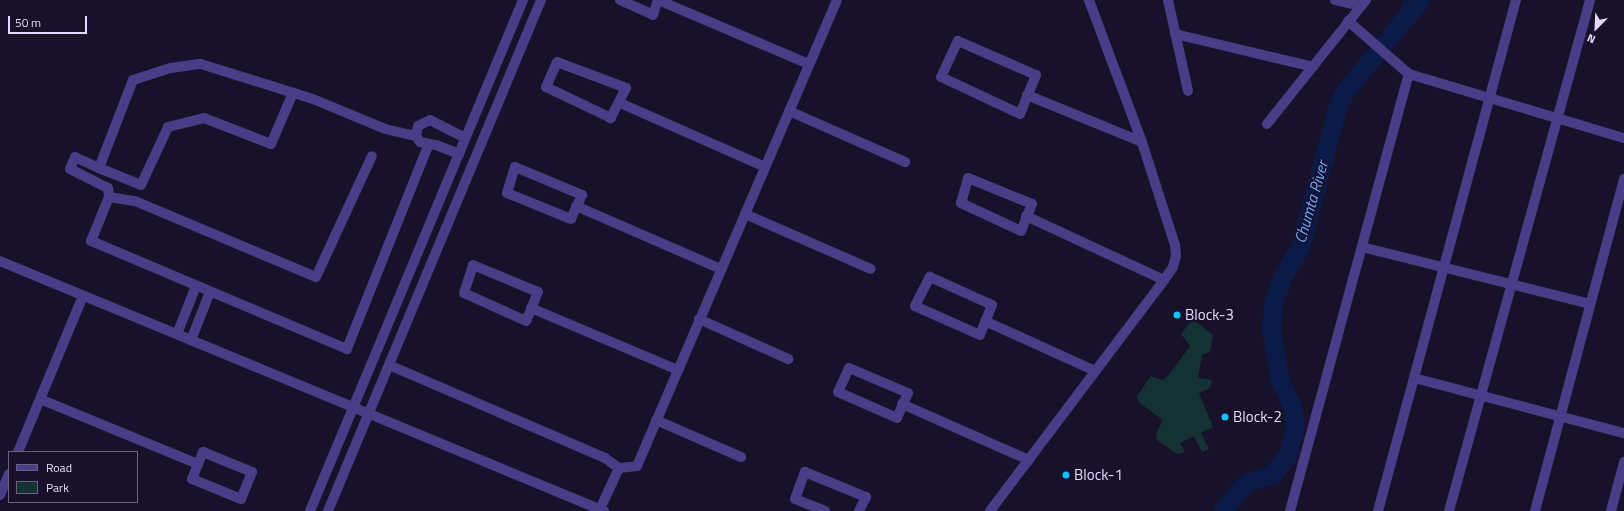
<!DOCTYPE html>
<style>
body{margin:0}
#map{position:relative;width:1624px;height:511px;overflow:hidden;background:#18112a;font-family:"Titillium Web",sans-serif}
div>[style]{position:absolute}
.green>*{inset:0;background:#143134}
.stream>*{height:3px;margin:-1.5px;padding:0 1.5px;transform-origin:1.5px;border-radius:1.5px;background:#0c1a48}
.river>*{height:19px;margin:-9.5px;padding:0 9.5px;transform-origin:9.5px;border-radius:9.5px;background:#0c1a48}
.minor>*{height:10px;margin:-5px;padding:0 5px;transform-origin:5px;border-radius:5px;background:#493d88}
.tertiary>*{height:10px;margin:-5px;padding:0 5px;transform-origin:5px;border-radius:5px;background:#493d88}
.dots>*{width:11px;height:11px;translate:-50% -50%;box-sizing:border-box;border:2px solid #18112a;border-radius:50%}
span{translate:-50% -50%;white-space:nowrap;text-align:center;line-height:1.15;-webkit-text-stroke:3.5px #18112a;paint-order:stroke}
.poi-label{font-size:15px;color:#e3daff}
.left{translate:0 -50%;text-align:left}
.water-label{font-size:16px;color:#6aa6fd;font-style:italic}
.legend{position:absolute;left:8px;top:451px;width:130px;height:52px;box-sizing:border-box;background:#18112a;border:1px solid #69617f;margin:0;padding:5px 7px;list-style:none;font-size:12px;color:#e3daff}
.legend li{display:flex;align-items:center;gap:8px;height:20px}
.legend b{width:20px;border:1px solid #69617f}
.north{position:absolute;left:1576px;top:8px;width:40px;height:40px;-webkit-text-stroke:3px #18112a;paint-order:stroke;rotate:204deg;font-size:11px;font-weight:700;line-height:16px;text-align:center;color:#e3daff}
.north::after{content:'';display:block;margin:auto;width:14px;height:18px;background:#e3daff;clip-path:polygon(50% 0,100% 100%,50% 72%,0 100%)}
.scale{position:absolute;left:8px;top:16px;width:79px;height:18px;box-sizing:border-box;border:2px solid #e3daff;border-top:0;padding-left:5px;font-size:12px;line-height:14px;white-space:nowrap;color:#e3daff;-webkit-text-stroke:3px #18112a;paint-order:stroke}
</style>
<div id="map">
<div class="green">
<div style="clip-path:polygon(1195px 321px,1213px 335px,1210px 352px,1202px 355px,1198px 378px,1212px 380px,1210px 388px,1199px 393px,1213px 427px,1201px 433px,1209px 449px,1202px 452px,1194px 436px,1180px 443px,1185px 452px,1177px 454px,1157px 440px,1156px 434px,1163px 420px,1138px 402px,1137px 396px,1151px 376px,1162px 380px,1168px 376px,1190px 346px,1181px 334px,1190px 322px)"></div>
</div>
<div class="stream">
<div style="left:1397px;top:25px;width:26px;rotate:-74deg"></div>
</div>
<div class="river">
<div style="left:1222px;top:511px;width:38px;rotate:-49deg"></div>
<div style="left:1247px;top:482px;width:27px;rotate:-17deg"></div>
<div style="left:1273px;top:474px;width:25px;rotate:-53deg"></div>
<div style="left:1288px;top:454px;width:30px;rotate:-76deg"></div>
<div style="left:1295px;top:425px;width:19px;rotate:-99deg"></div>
<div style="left:1292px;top:406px;width:29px;rotate:-115deg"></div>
<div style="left:1280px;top:380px;width:33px;rotate:-101deg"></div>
<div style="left:1274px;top:348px;width:22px;rotate:-98deg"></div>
<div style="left:1271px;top:326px;width:26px;rotate:-83deg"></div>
<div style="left:1274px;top:300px;width:26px;rotate:-69deg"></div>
<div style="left:1283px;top:276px;width:34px;rotate:-60deg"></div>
<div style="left:1300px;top:247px;width:144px;rotate:-75.1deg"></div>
<div style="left:1337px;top:108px;width:19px;rotate:-65deg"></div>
<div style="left:1345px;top:91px;width:118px;rotate:-50.5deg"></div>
</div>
<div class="minor">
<div style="left:620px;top:0;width:36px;rotate:24deg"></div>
<div style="left:653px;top:15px;width:16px;rotate:-72deg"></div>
<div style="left:658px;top:0;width:164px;rotate:23deg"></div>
<div style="left:1168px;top:0;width:93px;rotate:77.6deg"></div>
<div style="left:1335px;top:0;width:27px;rotate:13deg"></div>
<div style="left:1348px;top:21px;width:81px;rotate:41deg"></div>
<div style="left:1409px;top:74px;width:224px;rotate:16.6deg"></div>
<div style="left:1175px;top:34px;width:142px;rotate:13.4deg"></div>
<div style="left:958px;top:41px;width:85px;rotate:23.6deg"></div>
<div style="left:1036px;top:75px;width:42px;rotate:112.3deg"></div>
<div style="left:1020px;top:114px;width:87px;rotate:-154.9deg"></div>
<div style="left:941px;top:77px;width:40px;rotate:-65deg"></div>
<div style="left:557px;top:62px;width:74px;rotate:20.6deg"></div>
<div style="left:626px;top:88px;width:34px;rotate:117deg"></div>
<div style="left:611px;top:118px;width:72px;rotate:-154.5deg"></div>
<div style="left:546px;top:87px;width:27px;rotate:-66deg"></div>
<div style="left:1027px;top:95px;width:124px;rotate:22.2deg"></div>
<div style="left:620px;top:103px;width:158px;rotate:23.8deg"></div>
<div style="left:789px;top:111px;width:127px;rotate:23.7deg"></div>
<div style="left:1267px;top:124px;width:159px;rotate:-51.4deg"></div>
<div style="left:416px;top:136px;width:10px;rotate:-79deg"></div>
<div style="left:418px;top:126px;width:13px;rotate:-27deg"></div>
<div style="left:430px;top:120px;width:39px;rotate:27deg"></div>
<div style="left:428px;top:146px;width:219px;rotate:111.8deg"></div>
<div style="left:347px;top:349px;width:278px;rotate:-157.1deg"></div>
<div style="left:91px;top:241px;width:48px;rotate:-67.8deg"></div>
<div style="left:109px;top:197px;width:9px;rotate:-96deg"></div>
<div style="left:108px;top:188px;width:42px;rotate:-153.4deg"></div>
<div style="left:70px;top:169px;width:13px;rotate:-67deg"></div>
<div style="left:75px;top:157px;width:26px;rotate:25deg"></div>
<div style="left:99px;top:168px;width:94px;rotate:-68.9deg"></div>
<div style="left:133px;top:80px;width:40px;rotate:-18deg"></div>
<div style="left:171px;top:68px;width:30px;rotate:-8deg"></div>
<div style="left:201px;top:64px;width:117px;rotate:17.4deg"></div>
<div style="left:313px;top:99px;width:78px;rotate:22.6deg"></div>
<div style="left:385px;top:129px;width:32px;rotate:13deg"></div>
<div style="left:416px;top:136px;width:7px;rotate:56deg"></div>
<div style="left:420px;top:142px;width:16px;rotate:11deg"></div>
<div style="left:436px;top:145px;width:25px;rotate:21deg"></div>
<div style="left:515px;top:167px;width:73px;rotate:22.7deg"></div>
<div style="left:582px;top:195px;width:26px;rotate:115deg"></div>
<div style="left:571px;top:219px;width:69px;rotate:-157.9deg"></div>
<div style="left:507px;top:193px;width:27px;rotate:-73deg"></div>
<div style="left:99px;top:168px;width:45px;rotate:22deg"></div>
<div style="left:141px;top:185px;width:64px;rotate:-65deg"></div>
<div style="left:168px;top:127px;width:37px;rotate:-14deg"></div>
<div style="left:204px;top:118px;width:72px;rotate:21.2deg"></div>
<div style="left:271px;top:144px;width:56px;rotate:-66.7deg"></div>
<div style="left:968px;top:178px;width:69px;rotate:22.1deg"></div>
<div style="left:1032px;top:204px;width:29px;rotate:112deg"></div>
<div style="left:1021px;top:231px;width:66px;rotate:-155deg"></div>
<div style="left:961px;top:203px;width:26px;rotate:-74deg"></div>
<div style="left:109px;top:197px;width:26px;rotate:9deg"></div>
<div style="left:135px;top:201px;width:196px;rotate:22.8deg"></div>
<div style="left:316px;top:277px;width:133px;rotate:-65.2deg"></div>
<div style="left:576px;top:206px;width:158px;rotate:23.5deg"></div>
<div style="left:745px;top:214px;width:137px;rotate:23.6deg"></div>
<div style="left:1026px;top:216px;width:152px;rotate:24.9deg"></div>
<div style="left:1362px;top:247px;width:235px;rotate:14deg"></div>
<div style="left:0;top:261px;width:654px;rotate:22.49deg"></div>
<div style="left:473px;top:265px;width:70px;rotate:22.6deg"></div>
<div style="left:538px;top:292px;width:31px;rotate:112deg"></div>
<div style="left:526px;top:321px;width:68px;rotate:-155.7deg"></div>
<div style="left:464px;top:293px;width:29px;rotate:-72deg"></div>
<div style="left:930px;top:277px;width:68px;rotate:24.3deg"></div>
<div style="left:992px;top:305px;width:32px;rotate:112deg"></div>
<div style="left:980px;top:335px;width:71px;rotate:-156deg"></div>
<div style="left:915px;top:306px;width:33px;rotate:-63deg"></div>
<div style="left:531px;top:308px;width:160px;rotate:22.9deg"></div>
<div style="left:699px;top:319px;width:98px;rotate:24.2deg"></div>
<div style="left:985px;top:321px;width:121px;rotate:24.4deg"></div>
<div style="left:177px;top:334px;width:52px;rotate:-68.4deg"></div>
<div style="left:191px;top:340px;width:52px;rotate:-68.4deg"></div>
<div style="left:389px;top:365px;width:235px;rotate:23.3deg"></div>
<div style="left:605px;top:458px;width:17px;rotate:36deg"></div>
<div style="left:849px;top:368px;width:64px;rotate:23deg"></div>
<div style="left:908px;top:393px;width:27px;rotate:114deg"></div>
<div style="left:897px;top:418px;width:64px;rotate:-156.2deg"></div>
<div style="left:838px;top:392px;width:26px;rotate:-65deg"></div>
<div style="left:1414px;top:378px;width:217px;rotate:14.7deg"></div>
<div style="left:40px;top:399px;width:171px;rotate:22.4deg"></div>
<div style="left:902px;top:404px;width:139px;rotate:23.8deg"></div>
<div style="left:656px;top:420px;width:93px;rotate:23.5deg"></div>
<div style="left:18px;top:452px;width:169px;rotate:-67.4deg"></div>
<div style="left:203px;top:452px;width:53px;rotate:22.2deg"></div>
<div style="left:252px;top:472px;width:29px;rotate:112deg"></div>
<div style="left:241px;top:499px;width:53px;rotate:-157.8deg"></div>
<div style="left:192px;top:479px;width:29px;rotate:-68deg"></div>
<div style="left:0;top:495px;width:23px;rotate:-67deg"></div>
<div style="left:600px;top:509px;width:45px;rotate:-65.1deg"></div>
<div style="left:619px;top:468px;width:18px;rotate:-6deg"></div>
<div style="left:637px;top:466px;width:507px;rotate:-66.77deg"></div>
<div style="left:825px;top:511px;width:32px;rotate:-158deg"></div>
<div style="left:795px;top:499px;width:29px;rotate:-70deg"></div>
<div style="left:805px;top:472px;width:66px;rotate:22.3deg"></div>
<div style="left:866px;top:497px;width:16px;rotate:117deg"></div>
<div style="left:990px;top:511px;width:289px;rotate:-53deg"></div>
<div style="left:1164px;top:280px;width:16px;rotate:-55deg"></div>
<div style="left:1173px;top:267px;width:11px;rotate:-75deg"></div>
<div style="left:1176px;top:256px;width:11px;rotate:-95deg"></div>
<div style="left:1175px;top:245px;width:108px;rotate:-107.8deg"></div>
<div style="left:1142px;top:142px;width:152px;rotate:-110.5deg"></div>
<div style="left:1290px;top:511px;width:453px;rotate:-74.8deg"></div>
<div style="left:1378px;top:511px;width:529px;rotate:-74.89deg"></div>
<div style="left:1449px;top:511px;width:530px;rotate:-74.57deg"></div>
<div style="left:1535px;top:511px;width:344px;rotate:-75deg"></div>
<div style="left:1611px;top:511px;width:51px;rotate:-75.1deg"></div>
</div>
<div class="tertiary">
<div style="left:310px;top:511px;width:554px;rotate:-67.37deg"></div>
<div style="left:328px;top:511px;width:554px;rotate:-67.37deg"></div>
</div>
<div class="dots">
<div style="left:1177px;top:315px;background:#09c4fc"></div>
<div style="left:1225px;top:417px;background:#09c4fc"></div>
<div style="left:1066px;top:475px;background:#09c4fc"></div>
</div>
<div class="poi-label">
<span class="left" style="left:1185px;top:315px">Block-3</span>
<span class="left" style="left:1233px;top:417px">Block-2</span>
<span class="left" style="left:1074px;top:475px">Block-1</span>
</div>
<div class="water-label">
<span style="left:1311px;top:202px;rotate:-74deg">Chumta River</span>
</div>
<ul class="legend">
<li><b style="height:5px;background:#493d88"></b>Road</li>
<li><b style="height:11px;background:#143134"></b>Park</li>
</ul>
<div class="north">N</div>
<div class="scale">50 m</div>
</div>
